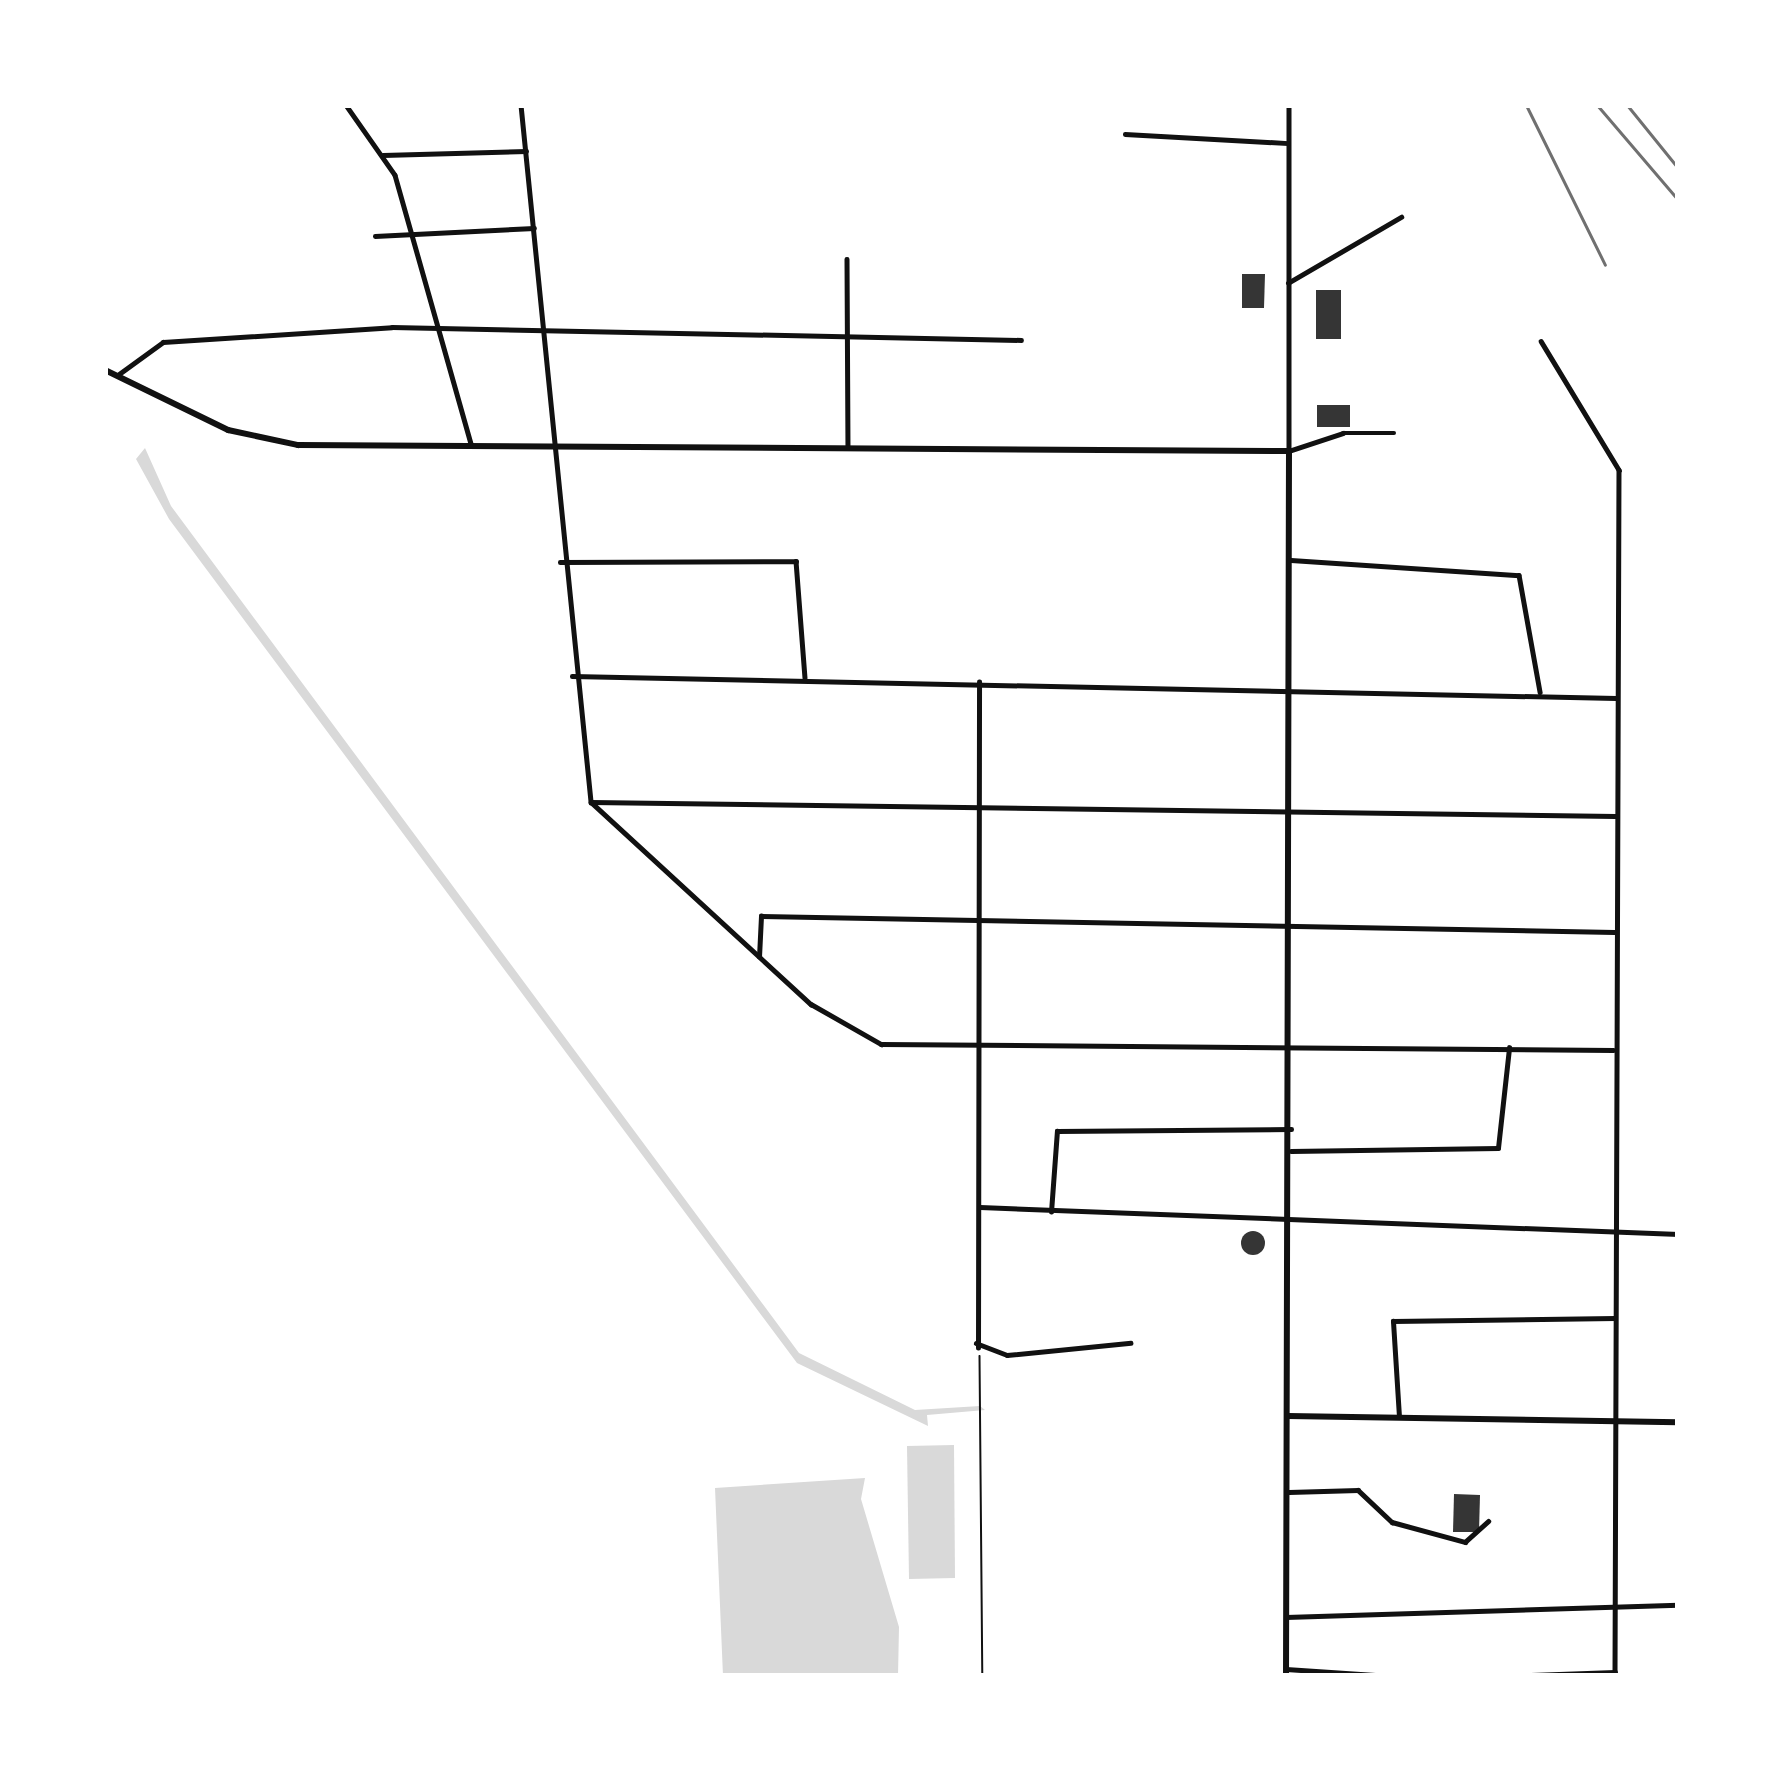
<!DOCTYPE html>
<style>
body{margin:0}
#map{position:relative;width:1783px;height:1781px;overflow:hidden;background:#fff;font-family:"Work Sans",sans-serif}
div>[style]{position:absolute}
.water>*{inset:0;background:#d9d9d9}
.building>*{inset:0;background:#353535}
.round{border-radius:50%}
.path>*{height:1.5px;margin:-0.75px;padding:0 0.75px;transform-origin:0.75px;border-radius:0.75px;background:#111}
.minor>*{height:4.5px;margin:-2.25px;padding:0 2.25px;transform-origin:2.25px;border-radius:2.25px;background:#111}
.tertiary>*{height:6px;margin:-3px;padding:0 3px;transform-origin:3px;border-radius:3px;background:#111}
.secondary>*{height:6px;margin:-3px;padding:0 3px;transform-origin:3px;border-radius:3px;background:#111}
.rail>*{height:3px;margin:-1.5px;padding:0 1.5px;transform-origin:1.5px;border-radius:1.5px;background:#707070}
span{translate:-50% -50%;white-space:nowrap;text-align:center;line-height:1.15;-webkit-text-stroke:9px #fff;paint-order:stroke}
.frame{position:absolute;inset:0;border:108px solid #fff;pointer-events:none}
</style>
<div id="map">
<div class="water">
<div style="clip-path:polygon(145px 448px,171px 506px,799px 1353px,915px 1410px,980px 1406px,985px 1410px,927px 1415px,928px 1426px,797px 1363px,169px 519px,136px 459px)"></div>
<div style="clip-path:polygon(954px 1445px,955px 1578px,909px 1579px,907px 1446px)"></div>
<div style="clip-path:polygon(865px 1478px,861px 1499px,899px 1627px,898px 1676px,723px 1676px,715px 1488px)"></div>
</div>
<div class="building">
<div style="clip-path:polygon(1242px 274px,1265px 274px,1264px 308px,1242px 308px)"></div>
<div style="clip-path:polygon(1316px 290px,1341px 290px,1341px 339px,1316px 339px)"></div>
<div style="clip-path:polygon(1317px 405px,1350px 405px,1350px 427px,1317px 427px)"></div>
<div class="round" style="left:1241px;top:1231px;width:24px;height:24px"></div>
<div style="clip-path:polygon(1454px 1494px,1480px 1495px,1479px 1532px,1453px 1532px)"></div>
</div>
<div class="path">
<div style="left:980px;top:1356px;width:320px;rotate:89.5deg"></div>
</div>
<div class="minor">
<div style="left:346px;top:105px;width:85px;rotate:55deg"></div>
<div style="left:395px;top:175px;width:280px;rotate:74.2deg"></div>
<div style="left:521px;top:105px;width:701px;rotate:84.26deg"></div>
<div style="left:591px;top:802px;width:299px;rotate:42.6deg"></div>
<div style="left:811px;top:1004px;width:81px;rotate:29.7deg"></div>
<div style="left:881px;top:1044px;width:732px;rotate:0.47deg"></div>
<div style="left:1289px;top:105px;width:346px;rotate:90deg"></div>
<div style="left:1289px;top:451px;width:57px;rotate:-18.4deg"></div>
<div style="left:1343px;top:433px;width:51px"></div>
<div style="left:1125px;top:134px;width:163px;rotate:3.2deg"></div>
<div style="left:383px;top:155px;width:143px;rotate:-1.6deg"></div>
<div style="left:375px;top:236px;width:159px;rotate:-2.9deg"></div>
<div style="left:847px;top:259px;width:187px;rotate:89.7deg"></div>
<div style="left:1288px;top:283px;width:131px;rotate:-30.3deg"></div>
<div style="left:1541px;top:341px;width:151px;rotate:58.8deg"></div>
<div style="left:1619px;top:470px;width:1206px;rotate:90.19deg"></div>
<div style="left:119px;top:374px;width:54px;rotate:-36deg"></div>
<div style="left:163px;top:342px;width:229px;rotate:-3.7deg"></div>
<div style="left:392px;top:327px;width:629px;rotate:1.18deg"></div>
<div style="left:1291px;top:560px;width:228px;rotate:3.8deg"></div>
<div style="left:1519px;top:575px;width:119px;rotate:79.8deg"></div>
<div style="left:560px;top:562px;width:236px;rotate:-0.2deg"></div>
<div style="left:796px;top:561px;width:117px;rotate:85.6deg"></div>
<div style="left:572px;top:676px;width:1044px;rotate:1.21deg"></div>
<div style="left:591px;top:802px;width:1024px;rotate:0.78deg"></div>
<div style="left:759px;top:957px;width:41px;rotate:-87.2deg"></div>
<div style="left:761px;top:916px;width:853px;rotate:1.07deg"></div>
<div style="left:1291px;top:1151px;width:207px;rotate:-0.8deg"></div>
<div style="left:1498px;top:1148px;width:101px;rotate:-83.7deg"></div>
<div style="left:980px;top:1207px;width:699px;rotate:2.22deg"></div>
<div style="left:1051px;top:1212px;width:81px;rotate:-85.8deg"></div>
<div style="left:1057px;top:1131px;width:234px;rotate:-0.5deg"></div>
<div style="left:976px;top:1343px;width:33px;rotate:21deg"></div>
<div style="left:1007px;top:1355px;width:124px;rotate:-5.6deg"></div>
<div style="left:978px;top:1348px;width:666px;rotate:-89.91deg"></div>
<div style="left:1399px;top:1417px;width:96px;rotate:-93.6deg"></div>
<div style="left:1393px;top:1321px;width:222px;rotate:-0.8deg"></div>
<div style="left:1289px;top:1492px;width:69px;rotate:-1.7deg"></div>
<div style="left:1358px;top:1490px;width:47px;rotate:43.3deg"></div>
<div style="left:1392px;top:1522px;width:76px;rotate:15.3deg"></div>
<div style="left:1465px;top:1542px;width:31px;rotate:-42deg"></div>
<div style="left:1286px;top:1617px;width:392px;rotate:-1.8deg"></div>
<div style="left:1286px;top:1669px;width:104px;rotate:3.9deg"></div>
<div style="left:1501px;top:1676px;width:114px;rotate:-2deg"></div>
</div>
<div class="tertiary">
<div style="left:1288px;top:1416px;width:390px;rotate:0.9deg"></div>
</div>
<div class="secondary">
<div style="left:105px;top:370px;width:137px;rotate:26deg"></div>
<div style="left:228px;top:430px;width:72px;rotate:12.1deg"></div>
<div style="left:298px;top:445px;width:991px;rotate:0.35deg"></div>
<div style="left:1289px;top:451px;width:1225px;rotate:90.14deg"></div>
</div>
<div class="rail">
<div style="left:1526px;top:105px;width:178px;rotate:63.7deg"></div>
<div style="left:1597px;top:105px;width:125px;rotate:49.5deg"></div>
<div style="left:1627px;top:105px;width:81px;rotate:51deg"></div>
</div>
<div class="frame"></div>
</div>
